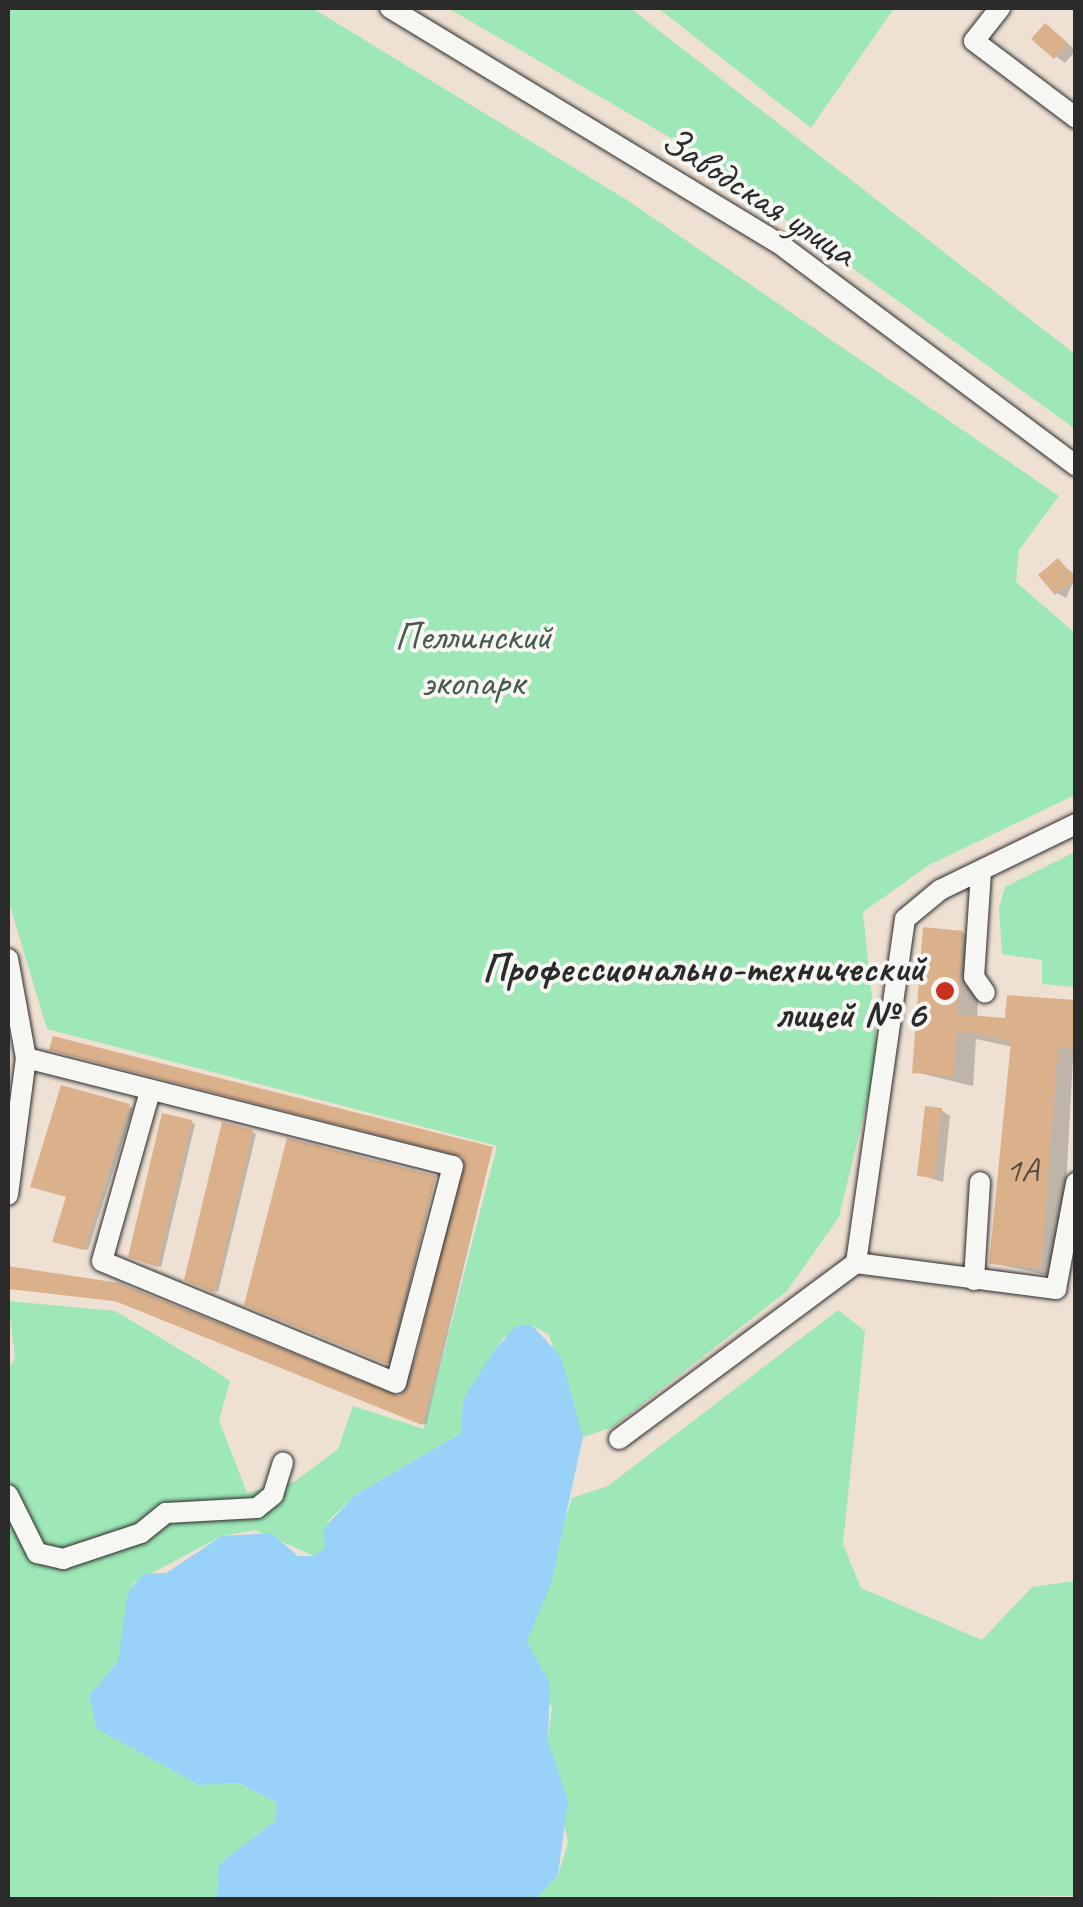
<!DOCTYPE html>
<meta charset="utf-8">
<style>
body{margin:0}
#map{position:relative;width:1083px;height:1907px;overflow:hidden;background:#eee1d3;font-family:Caveat,sans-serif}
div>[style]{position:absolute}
.green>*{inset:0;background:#9ee7b6}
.water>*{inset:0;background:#98d2f8}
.shadow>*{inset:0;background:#0003}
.building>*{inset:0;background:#dbb18c}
.roads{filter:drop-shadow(0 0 2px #2b2b2b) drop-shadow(0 0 2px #2b2b2b)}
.minor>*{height:20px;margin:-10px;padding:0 10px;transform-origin:10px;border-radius:10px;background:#f6f6f2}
.dots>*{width:28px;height:28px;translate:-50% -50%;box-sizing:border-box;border:5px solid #f6f6f2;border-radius:50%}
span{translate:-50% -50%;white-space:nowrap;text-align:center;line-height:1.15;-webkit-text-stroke:8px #f6f6f2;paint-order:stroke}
.number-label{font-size:35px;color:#574c43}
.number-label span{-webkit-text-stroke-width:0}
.street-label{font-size:40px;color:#2b2b2b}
.park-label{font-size:40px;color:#485a4e}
.poi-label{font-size:40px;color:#2b2b2b;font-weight:700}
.right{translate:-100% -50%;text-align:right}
.frame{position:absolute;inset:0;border:10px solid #2b2b2b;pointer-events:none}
</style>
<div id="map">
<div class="green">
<div style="clip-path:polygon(8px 8px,312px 8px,627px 200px,1059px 496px,1019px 550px,1016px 582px,1075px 633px,1075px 795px,929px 865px,863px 912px,878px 1056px,839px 1217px,787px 1291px,613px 1427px,583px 1437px,549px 1335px,532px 1325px,503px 1338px,463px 1399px,461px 1433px,354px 1496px,329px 1520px,325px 1549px,314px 1556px,256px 1530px,222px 1536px,133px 1583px,118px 1661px,89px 1696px,97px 1729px,199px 1785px,239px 1783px,277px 1803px,275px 1821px,219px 1864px,216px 1899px,8px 1899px,8px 1370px,15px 1358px,8px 1301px,115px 1311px,206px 1365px,230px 1381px,219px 1420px,247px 1493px,294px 1482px,338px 1449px,353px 1406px,424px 1429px,497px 1146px,47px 1029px,8px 899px)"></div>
<div style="clip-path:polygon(448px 8px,630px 8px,1075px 354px,1075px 429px,681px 144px)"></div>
<div style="clip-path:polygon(658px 8px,894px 8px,811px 128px)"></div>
<div style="clip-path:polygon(1075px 852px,1075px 987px,1042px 984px,1042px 960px,1002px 954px,999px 908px,1005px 887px)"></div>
<div style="clip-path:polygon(838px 1310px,865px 1331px,843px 1544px,861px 1588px,982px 1640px,1032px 1587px,1075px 1581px,1075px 1896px,536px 1899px,558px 1875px,568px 1843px,548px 1740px,552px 1708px,527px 1641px,572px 1498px,608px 1486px)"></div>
</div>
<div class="water">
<div style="clip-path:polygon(532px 1325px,561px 1357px,583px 1437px,551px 1584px,527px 1641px,550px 1684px,548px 1740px,568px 1801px,558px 1875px,536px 1899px,216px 1899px,219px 1864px,275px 1821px,277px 1803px,239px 1783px,199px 1785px,97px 1729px,89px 1696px,118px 1661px,128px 1592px,143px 1574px,166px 1573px,222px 1536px,271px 1533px,298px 1556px,314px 1556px,325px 1548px,323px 1529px,354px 1496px,461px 1433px,463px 1399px,493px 1352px,516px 1326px)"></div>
</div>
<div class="shadow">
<div style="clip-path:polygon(1045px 26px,1076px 50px,1065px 63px,1034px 39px)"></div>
<div style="clip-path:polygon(1058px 561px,1076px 576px,1066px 598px,1057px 593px)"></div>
<div style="clip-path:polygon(963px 933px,982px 945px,977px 1018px,1007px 1020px,1076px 1003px,1061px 1278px,991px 1263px,1013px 1047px,976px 1039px,973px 1086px,915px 1072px)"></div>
<div style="clip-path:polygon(63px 1088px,133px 1108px,88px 1250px,59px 1243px,69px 1197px)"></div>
<div style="clip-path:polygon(941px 1110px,950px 1116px,943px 1182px,920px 1175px)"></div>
<div style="clip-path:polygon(191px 1122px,195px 1124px,161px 1267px,153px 1265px)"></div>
<div style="clip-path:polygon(252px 1132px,256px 1134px,218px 1292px,191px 1281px)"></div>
<div style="clip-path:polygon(492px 1149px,426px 1425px,122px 1302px,8px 1288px,10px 1269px,118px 1285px,400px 1399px)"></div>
<div style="clip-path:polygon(435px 1178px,391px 1364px,251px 1306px)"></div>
</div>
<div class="building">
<div style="clip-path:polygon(1045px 23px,1068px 43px,1054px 59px,1031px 39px)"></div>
<div style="clip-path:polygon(1058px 558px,1075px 578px,1055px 595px,1038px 575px)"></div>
<div style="clip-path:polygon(923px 927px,963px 931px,957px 1014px,1005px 1018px,1007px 995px,1076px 1000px,1076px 1048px,1058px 1047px,1041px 1268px,989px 1264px,1011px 1041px,957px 1030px,954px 1076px,912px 1073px)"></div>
<div style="clip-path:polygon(53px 1036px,493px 1147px,422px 1425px,115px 1301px,8px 1289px,8px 1266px,119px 1283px,399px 1396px,409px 1386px,463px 1157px,49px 1050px)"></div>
<div style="clip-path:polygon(61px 1085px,130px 1104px,84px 1250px,52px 1242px,66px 1197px,30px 1187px)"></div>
<div style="clip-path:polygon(925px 1106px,942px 1108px,934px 1178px,917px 1176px)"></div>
<div style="clip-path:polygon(162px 1113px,192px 1120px,157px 1267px,128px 1257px)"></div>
<div style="clip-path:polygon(222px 1122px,253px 1130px,215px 1293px,184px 1280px)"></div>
<div style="clip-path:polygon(287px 1138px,436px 1176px,387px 1364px,244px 1305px)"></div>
</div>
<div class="roads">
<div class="minor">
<div style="left:390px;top:8px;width:452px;rotate:31.2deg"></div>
<div style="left:777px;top:242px;width:374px;rotate:36.8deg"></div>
<div style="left:1000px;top:8px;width:42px;rotate:128.2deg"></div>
<div style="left:974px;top:41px;width:128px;rotate:37deg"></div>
<div style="left:981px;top:872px;width:105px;rotate:93.8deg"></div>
<div style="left:974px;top:977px;width:19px;rotate:55deg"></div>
<div style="left:8px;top:959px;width:101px;rotate:79.7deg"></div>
<div style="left:26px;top:1058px;width:138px;rotate:97.5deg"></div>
<div style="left:26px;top:1058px;width:440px;rotate:14.2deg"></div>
<div style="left:453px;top:1166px;width:224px;rotate:104.7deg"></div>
<div style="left:396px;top:1383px;width:318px;rotate:-157.5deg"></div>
<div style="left:102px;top:1261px;width:173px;rotate:-74.2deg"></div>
<div style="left:856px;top:1263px;width:202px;rotate:7.4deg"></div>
<div style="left:1056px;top:1289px;width:108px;rotate:-79.3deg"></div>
<div style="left:974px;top:1280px;width:98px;rotate:-86.5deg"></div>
<div style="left:619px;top:1439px;width:295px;rotate:-36.6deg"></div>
<div style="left:856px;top:1263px;width:347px;rotate:-81.9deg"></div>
<div style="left:905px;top:919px;width:45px;rotate:-39.6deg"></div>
<div style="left:940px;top:890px;width:151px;rotate:-25.9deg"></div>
<div style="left:8px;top:1495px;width:65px;rotate:63.4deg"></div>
<div style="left:37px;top:1553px;width:27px;rotate:13deg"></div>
<div style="left:63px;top:1559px;width:82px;rotate:-18.4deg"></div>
<div style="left:141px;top:1533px;width:32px;rotate:-39deg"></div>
<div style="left:166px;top:1513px;width:91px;rotate:-3.1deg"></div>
<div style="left:257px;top:1508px;width:21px;rotate:-39deg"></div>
<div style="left:273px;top:1495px;width:34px;rotate:-73deg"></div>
</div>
</div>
<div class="dots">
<div style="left:945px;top:991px;background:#c8321e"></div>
</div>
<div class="number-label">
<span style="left:1022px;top:1170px">1А</span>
</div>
<div class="street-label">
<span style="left:759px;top:196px;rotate:33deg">Заводская улица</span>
</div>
<div class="park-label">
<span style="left:473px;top:659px">Пеллинский<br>экопарк</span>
</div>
<div class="poi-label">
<span class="right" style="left:925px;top:991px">Профессионально-технический<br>лицей № 6</span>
</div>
<div class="frame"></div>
</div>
